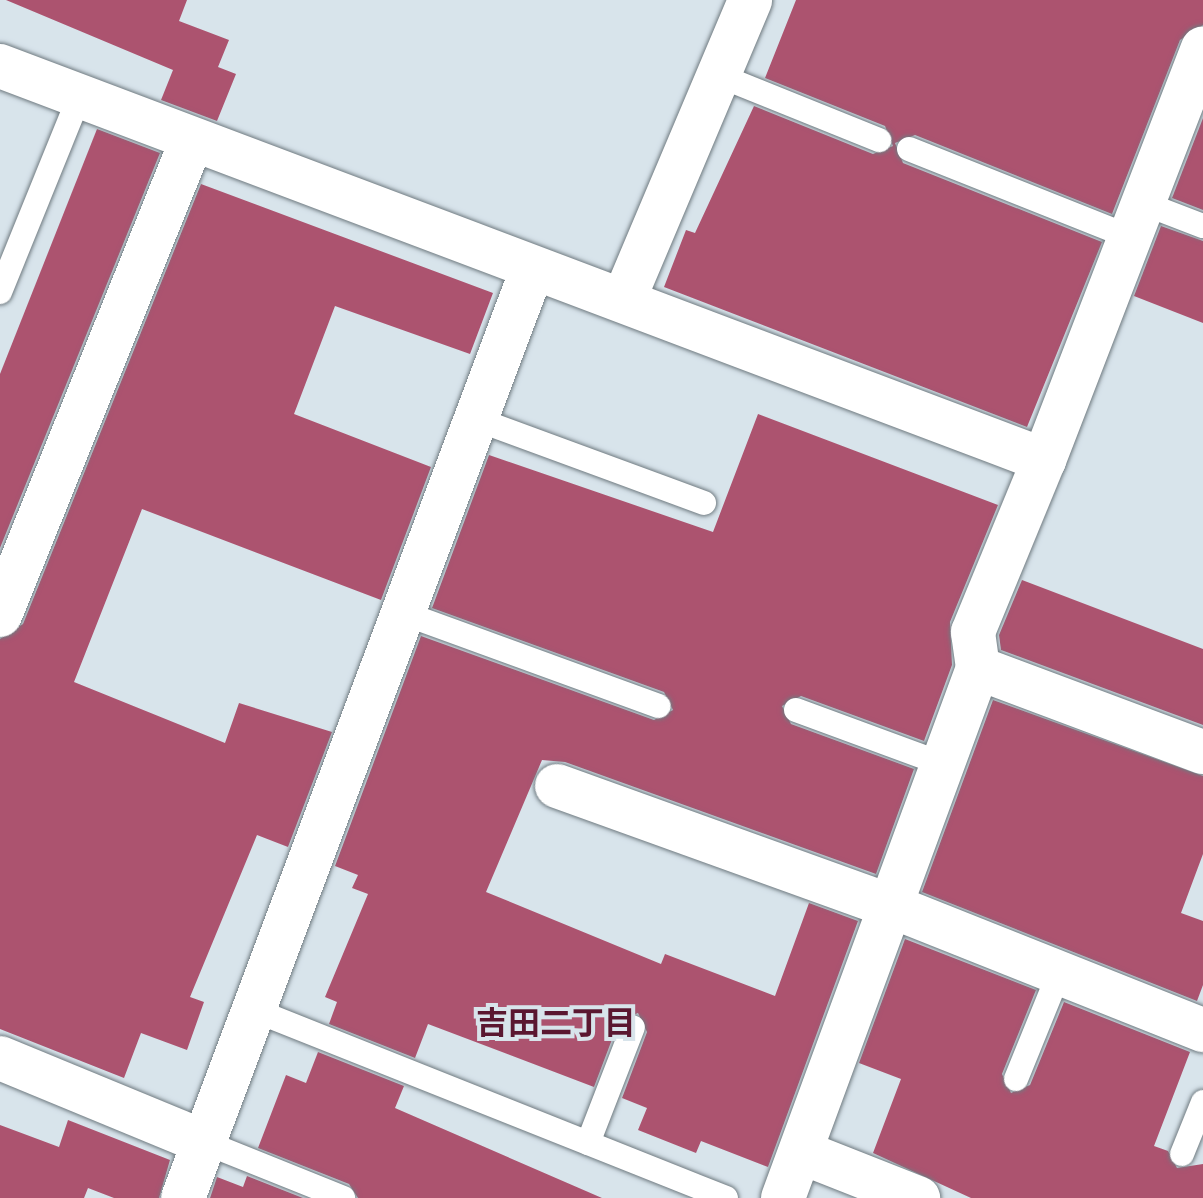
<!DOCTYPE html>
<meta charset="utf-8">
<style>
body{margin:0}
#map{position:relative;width:1203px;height:1198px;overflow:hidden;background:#d8e4eb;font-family:"PT Sans Narrow","Noto Sans JP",sans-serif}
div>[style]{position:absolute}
.building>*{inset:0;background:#ac536f}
.roads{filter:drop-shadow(0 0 2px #6f7a80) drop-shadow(0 0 2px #6f7a80)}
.service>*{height:24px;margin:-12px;padding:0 12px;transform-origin:12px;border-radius:12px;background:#fff}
.minor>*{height:44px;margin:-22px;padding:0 22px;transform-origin:22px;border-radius:22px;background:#fff}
span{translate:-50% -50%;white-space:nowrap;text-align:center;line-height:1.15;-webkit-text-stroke:8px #d8e4eb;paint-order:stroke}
.neighbourhood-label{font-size:32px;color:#5a1730;font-weight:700}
</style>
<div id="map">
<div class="building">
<div style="clip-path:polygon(6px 0,187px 0,179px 21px,229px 40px,218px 67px,236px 74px,217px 121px,161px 100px,173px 70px)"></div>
<div style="clip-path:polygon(796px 0,1203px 0,1203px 25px,1180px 40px,1112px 214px,915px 135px,895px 143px,903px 163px,1102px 242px,1027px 427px,664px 287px,686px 230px,695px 233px,754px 106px,873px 154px,893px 146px,885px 126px,765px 78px)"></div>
<div style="clip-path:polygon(1203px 118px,1203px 210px,1172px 198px)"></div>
<div style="clip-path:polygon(97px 129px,160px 153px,0 548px,0 374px)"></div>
<div style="clip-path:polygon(201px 184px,493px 293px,470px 354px,335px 306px,294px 414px,431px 467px,381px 600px,142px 509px,74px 682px,225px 743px,239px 703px,332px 732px,288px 847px,257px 835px,190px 997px,204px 1002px,187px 1050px,141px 1033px,124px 1078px,0 1029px,0 639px,23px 624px)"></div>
<div style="clip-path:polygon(1161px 226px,1203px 241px,1203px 323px,1134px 296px)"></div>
<div style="clip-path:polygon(758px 414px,998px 505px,950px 622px,952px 665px,924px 741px,801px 696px,782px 706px,791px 724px,914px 769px,876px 874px,565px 762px,542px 760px,486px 892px,661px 964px,665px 954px,775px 996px,809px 903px,858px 921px,768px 1167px,701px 1141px,696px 1153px,638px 1130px,647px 1108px,622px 1098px,647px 1032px,638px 1013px,619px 1021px,594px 1087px,428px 1024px,415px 1058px,329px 1024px,337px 1002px,325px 997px,368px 894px,352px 888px,358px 875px,335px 866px,421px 636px,654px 720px,673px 710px,664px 692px,432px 608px,489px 455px,713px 532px)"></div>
<div style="clip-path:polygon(1022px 580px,1203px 649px,1203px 725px,1001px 650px,999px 635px)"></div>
<div style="clip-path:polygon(993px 700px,1203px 776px,1203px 854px,1181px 913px,1203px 921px,1203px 985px,1197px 1001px,922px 892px)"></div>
<div style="clip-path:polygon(905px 939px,1036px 990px,1002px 1074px,1011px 1093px,1030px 1085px,1064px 1002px,1190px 1052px,1154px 1146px,1168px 1151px,1177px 1168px,1203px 1164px,1203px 1198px,971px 1198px,873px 1153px,901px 1079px,859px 1063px)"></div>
<div style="clip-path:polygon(318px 1052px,404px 1086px,395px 1108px,602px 1198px,358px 1198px,349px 1184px,258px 1148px,286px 1075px,306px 1083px)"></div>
<div style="clip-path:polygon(68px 1120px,170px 1160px,159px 1198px,114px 1198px,88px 1188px,84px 1198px,0 1198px,0 1125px,59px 1147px)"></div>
<div style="clip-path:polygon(247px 1176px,303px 1198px,210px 1198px,217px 1177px,243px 1187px)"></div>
</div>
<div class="roads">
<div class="service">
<div style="left:718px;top:75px;width:174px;rotate:22deg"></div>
<div style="left:909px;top:149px;width:238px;rotate:21.7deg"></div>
<div style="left:1143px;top:203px;width:64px;rotate:21deg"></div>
<div style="left:0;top:292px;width:210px;rotate:-67.9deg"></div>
<div style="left:476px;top:419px;width:243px;rotate:20.2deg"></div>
<div style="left:403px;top:613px;width:272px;rotate:20deg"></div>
<div style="left:796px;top:710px;width:157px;rotate:20.2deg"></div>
<div style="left:254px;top:1010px;width:508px;rotate:21.72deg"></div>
<div style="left:1016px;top:1079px;width:114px;rotate:-67.9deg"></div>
<div style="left:204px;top:1142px;width:150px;rotate:21.9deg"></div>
<div style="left:588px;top:1143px;width:124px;rotate:-68.8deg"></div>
<div style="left:1182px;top:1154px;width:56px;rotate:-68deg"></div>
</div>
<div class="minor">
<div style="left:0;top:66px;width:1116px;rotate:20.68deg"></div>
<div style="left:1044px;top:460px;width:441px;rotate:-68.9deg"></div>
<div style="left:624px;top:299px;width:324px;rotate:-67.1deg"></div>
<div style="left:0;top:615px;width:512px;rotate:-67.99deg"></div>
<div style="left:978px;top:668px;width:240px;rotate:20.5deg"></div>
<div style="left:557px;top:786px;width:355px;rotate:19.8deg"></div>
<div style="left:891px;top:906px;width:336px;rotate:21.7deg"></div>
<div style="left:0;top:1058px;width:221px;rotate:22.4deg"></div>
<div style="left:801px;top:1152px;width:126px;rotate:21.5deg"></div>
<div style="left:183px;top:1198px;width:991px;rotate:-69.39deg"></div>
<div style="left:783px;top:1198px;width:565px;rotate:-69.8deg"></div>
<div style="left:978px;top:668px;width:36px;rotate:-98deg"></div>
<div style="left:973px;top:632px;width:186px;rotate:-67.6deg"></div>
</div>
</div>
<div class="neighbourhood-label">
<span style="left:556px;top:1022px">吉田二丁目</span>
</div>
</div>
